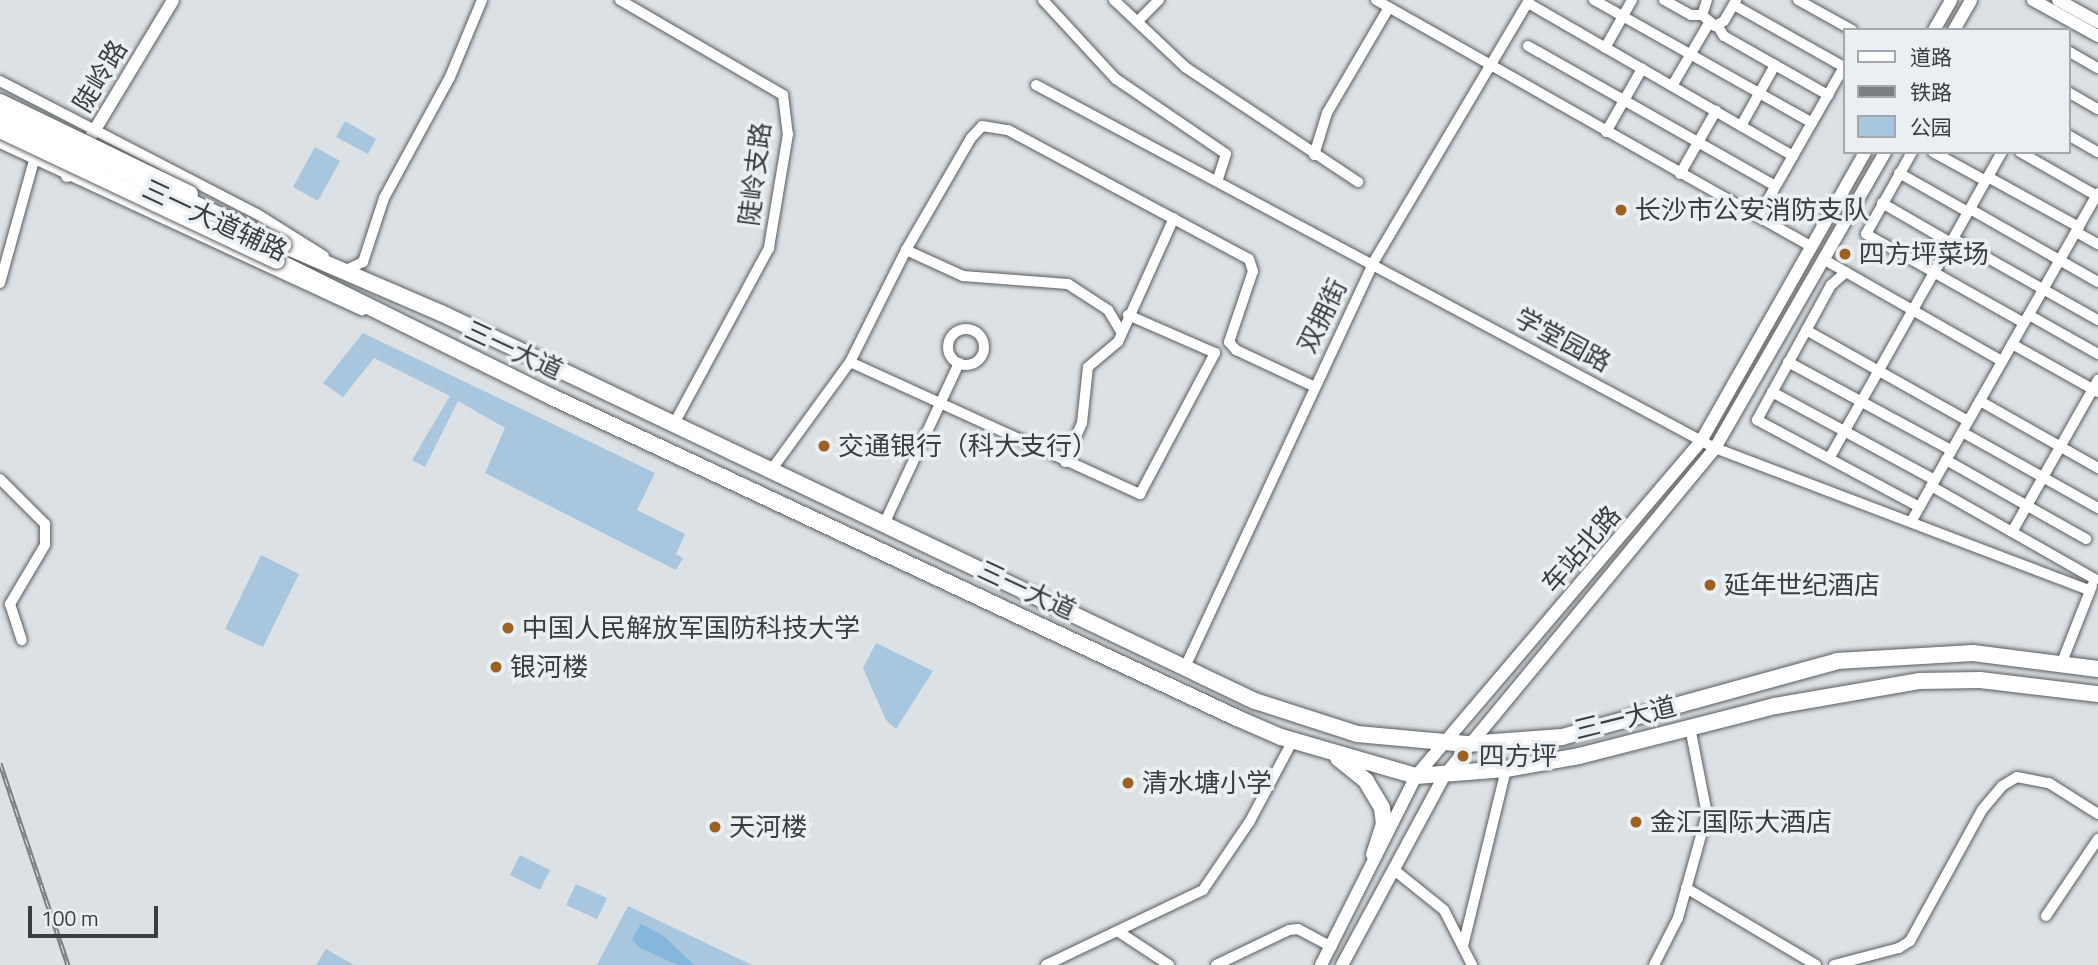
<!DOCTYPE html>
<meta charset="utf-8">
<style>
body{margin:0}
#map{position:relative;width:2098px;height:965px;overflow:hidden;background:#dce1e5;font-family:"Titillium Web","Noto Sans SC",sans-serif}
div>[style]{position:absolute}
.green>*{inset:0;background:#a8c6de}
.water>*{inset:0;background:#85b6dc}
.roads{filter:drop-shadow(0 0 2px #585c5f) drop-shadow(0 0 2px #585c5f)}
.minor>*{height:10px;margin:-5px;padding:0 5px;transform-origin:5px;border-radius:5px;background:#fff}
.minor>.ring{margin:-5px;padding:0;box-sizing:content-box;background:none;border:10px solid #fff;border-radius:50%}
.major>*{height:12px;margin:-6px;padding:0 6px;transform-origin:6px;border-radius:6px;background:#fff}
.highway>*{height:16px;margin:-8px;padding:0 8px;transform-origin:8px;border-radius:8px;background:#fff}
.rail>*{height:5px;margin-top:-2.5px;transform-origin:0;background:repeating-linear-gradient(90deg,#eaeff3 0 8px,#7c7f82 0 16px);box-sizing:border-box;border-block:2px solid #7c7f82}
.bridges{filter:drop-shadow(0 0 2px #585c5f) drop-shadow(0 0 2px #585c5f)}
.highway-bridge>*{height:16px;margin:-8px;padding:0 8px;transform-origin:8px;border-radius:8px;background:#fff}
.dots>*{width:19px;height:19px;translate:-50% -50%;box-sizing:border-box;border:4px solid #eaeff3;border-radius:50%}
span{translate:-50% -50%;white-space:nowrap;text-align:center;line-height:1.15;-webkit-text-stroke:7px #eaeff3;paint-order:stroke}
.street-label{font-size:26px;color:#3a3c3e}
.poi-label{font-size:26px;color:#3a3c3e}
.left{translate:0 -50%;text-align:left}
.legend{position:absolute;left:1843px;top:28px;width:228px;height:126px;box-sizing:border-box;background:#eaeff3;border:2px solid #a4a7ab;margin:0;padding:9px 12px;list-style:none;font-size:21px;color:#3a3c3e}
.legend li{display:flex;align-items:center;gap:14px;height:35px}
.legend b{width:35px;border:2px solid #a4a7ab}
.scale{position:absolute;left:28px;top:906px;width:130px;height:32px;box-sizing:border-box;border:4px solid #3a3c3e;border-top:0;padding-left:9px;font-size:21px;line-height:24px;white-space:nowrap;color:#3a3c3e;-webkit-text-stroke:5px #eaeff3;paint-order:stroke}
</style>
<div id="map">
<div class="green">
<div style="clip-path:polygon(345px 121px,376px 139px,368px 154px,336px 137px)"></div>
<div style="clip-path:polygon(315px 147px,340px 161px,318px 201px,293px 187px)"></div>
<div style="clip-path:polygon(363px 333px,655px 473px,637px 510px,685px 534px,676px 554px,683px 558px,676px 570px,485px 473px,505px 428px,458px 401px,425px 467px,412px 460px,450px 396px,374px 358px,343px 397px,323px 383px)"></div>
<div style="clip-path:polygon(261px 555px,299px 574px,263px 647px,225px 629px)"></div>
<div style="clip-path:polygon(876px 643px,933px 671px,896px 729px,886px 720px,863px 668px)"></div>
<div style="clip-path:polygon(520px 855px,550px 870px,540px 890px,510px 875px)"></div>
<div style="clip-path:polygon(576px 884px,607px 898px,597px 919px,566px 905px)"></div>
<div style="clip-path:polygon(628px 906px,752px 965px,597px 965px)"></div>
<div style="clip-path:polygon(326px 949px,354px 965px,316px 965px)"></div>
</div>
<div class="water">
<div style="clip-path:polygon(641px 924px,664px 936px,694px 965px,678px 965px,640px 948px,632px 939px)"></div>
</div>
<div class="roads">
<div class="minor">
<div style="left:620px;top:0;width:189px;rotate:30.2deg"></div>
<div style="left:783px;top:95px;width:39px;rotate:83deg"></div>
<div style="left:788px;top:134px;width:116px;rotate:99.5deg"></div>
<div style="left:769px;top:248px;width:200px;rotate:118.4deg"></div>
<div style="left:1043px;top:0;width:108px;rotate:47.3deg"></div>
<div style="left:1116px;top:79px;width:133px;rotate:34.3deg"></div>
<div style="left:1226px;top:154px;width:28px;rotate:108deg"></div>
<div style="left:1114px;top:0;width:98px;rotate:43.3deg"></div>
<div style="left:1185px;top:67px;width:208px;rotate:33.6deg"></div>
<div style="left:1376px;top:0;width:501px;rotate:29.53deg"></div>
<div style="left:1594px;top:0;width:250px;rotate:29.4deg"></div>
<div style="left:1664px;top:0;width:31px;rotate:29deg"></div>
<div style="left:1691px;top:15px;width:11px"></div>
<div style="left:1707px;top:0;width:16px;rotate:108deg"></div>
<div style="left:1702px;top:15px;width:17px;rotate:40deg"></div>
<div style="left:1715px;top:26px;width:10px;rotate:-29deg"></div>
<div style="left:1724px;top:21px;width:24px;rotate:-60deg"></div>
<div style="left:1798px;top:0;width:62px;rotate:29.1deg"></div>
<div style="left:1528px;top:3px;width:306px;rotate:30deg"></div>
<div style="left:1734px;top:5px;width:126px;rotate:29.4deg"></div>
<div style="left:1137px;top:22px;width:31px;rotate:-45deg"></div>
<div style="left:1717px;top:25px;width:13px;rotate:58deg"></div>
<div style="left:1724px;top:36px;width:120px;rotate:29.6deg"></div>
<div style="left:1528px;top:46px;width:284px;rotate:29.5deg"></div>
<div style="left:1605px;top:48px;width:55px;rotate:-60.6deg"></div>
<div style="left:2068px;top:51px;width:34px;rotate:30deg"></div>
<div style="left:0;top:81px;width:289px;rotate:27.4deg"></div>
<div style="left:257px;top:214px;width:79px;rotate:32.1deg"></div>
<div style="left:1036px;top:85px;width:770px;rotate:28.13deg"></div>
<div style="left:1715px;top:448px;width:400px;rotate:20.8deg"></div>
<div style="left:1672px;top:86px;width:73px;rotate:-59.6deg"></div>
<div style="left:2068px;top:92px;width:34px;rotate:30deg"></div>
<div style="left:1741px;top:126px;width:70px;rotate:-60.9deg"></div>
<div style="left:1606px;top:132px;width:73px;rotate:-60.3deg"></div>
<div style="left:2068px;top:135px;width:34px;rotate:30deg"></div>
<div style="left:0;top:143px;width:399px;rotate:24.8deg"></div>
<div style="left:1912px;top:152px;width:94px;rotate:119.3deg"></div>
<div style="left:1866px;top:234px;width:181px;rotate:29.4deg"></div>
<div style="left:1933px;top:152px;width:60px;rotate:28.7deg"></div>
<div style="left:2020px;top:152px;width:89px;rotate:29.7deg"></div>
<div style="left:1314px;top:155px;width:44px;rotate:-72.8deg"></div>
<div style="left:1327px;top:113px;width:121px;rotate:-59.6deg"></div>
<div style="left:1899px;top:173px;width:79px;rotate:29.5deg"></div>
<div style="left:1680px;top:174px;width:73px;rotate:-60.3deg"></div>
<div style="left:1988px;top:177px;width:104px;rotate:28.8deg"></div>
<div style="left:1882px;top:203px;width:80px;rotate:30.1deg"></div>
<div style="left:1970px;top:209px;width:147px;rotate:29.7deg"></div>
<div style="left:1758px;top:217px;width:173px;rotate:-60.2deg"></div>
<div style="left:2076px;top:232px;width:25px;rotate:29deg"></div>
<div style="left:1954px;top:239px;width:165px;rotate:29.4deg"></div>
<div style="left:906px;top:250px;width:63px;rotate:24.5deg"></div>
<div style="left:963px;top:276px;width:105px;rotate:4.4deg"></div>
<div style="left:1068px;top:284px;width:48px;rotate:33deg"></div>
<div style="left:1108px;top:310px;width:26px;rotate:59deg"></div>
<div style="left:1823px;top:259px;width:206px;rotate:29.7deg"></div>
<div style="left:346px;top:270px;width:19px;rotate:-25deg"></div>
<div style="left:363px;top:262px;width:67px;rotate:-71.8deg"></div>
<div style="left:384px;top:198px;width:138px;rotate:-61.4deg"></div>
<div style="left:450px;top:77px;width:83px;rotate:-67.4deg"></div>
<div style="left:1846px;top:272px;width:20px;rotate:139deg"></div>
<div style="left:1831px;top:285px;width:154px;rotate:118.7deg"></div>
<div style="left:1757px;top:420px;width:184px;rotate:28.2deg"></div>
<div style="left:0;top:283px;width:128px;rotate:-74.5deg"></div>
<div style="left:2029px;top:315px;width:79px;rotate:29.5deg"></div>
<div class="ring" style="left:948px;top:329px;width:26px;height:26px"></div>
<div style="left:1806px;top:330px;width:186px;rotate:29.3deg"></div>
<div style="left:2012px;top:344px;width:98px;rotate:29.2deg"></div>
<div style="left:850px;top:362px;width:319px;rotate:24.5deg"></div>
<div style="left:1140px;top:494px;width:160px;rotate:-62deg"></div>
<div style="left:1215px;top:353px;width:95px;rotate:-156.4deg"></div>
<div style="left:1788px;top:362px;width:185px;rotate:28.4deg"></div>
<div style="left:1772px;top:392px;width:185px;rotate:28.4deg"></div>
<div style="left:1980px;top:401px;width:136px;rotate:29.6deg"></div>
<div style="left:1962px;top:432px;width:156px;rotate:29.2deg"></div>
<div style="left:1830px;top:457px;width:350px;rotate:-60.6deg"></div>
<div style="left:1946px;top:460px;width:161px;rotate:29.4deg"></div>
<div style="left:1065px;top:462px;width:43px;rotate:-66.4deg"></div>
<div style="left:1082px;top:423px;width:56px;rotate:-83.9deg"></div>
<div style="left:1088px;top:367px;width:39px;rotate:-40deg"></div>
<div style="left:1118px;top:342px;width:136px;rotate:-65.7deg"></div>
<div style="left:772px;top:469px;width:132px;rotate:-53.9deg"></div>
<div style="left:850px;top:362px;width:125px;rotate:-63.4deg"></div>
<div style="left:906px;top:250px;width:129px;rotate:-59.9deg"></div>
<div style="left:971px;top:138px;width:16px;rotate:-47deg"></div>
<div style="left:982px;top:126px;width:26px;rotate:9deg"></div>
<div style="left:1008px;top:130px;width:273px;rotate:28.2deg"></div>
<div style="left:1249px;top:259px;width:13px;rotate:72deg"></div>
<div style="left:1253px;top:271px;width:75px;rotate:108.7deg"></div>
<div style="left:1229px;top:342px;width:11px;rotate:49deg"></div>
<div style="left:1236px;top:350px;width:85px;rotate:25.1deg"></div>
<div style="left:0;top:479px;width:64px;rotate:45deg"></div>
<div style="left:45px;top:524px;width:21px;rotate:90deg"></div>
<div style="left:45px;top:545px;width:69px;rotate:120.7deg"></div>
<div style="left:10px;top:604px;width:38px;rotate:72deg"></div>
<div style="left:1931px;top:486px;width:189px;rotate:29.6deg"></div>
<div style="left:1911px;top:522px;width:378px;rotate:-60.4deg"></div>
<div style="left:884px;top:524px;width:178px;rotate:-65deg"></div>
<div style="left:2012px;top:532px;width:175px;rotate:-60.5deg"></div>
<div style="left:2062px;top:662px;width:82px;rotate:-68.5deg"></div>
<div style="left:1185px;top:667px;width:446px;rotate:-65deg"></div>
<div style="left:1373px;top:263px;width:306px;rotate:-59.3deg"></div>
<div style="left:1393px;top:869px;width:65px;rotate:38.8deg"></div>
<div style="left:1444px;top:910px;width:62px;rotate:63deg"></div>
<div style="left:1686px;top:888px;width:151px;rotate:30.6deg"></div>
<div style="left:2046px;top:916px;width:93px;rotate:-56deg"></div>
<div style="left:1119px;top:932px;width:60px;rotate:33.4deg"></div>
<div style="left:1463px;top:946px;width:182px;rotate:-76.3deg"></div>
<div style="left:1046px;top:965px;width:174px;rotate:-25.5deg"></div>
<div style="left:1203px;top:890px;width:83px;rotate:-55.7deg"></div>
<div style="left:1250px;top:821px;width:92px;rotate:-62deg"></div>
<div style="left:1216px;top:965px;width:81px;rotate:-25.6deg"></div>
<div style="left:1289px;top:930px;width:9px;rotate:-6deg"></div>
<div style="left:1298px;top:929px;width:38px;rotate:28deg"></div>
<div style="left:1654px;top:965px;width:53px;rotate:-62.9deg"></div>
<div style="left:1678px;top:918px;width:108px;rotate:-74.4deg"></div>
<div style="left:1707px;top:814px;width:89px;rotate:-101.1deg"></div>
<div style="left:1834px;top:965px;width:67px;rotate:-14.7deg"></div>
<div style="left:1899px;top:948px;width:13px;rotate:-32deg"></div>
<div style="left:1910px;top:941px;width:149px;rotate:-61.2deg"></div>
<div style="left:1982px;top:810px;width:31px;rotate:-50deg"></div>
<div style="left:2002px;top:786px;width:17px;rotate:-31deg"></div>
<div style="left:2017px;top:777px;width:33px;rotate:11deg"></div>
<div style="left:2049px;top:783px;width:58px;rotate:32.3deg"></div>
</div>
<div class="major">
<div style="left:2033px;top:0;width:74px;rotate:29deg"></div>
<div style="left:2058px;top:0;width:46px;rotate:28.8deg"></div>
<div style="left:1934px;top:30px;width:34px;rotate:-60deg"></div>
<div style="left:1954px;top:30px;width:34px;rotate:-60deg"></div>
<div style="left:67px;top:176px;width:205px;rotate:-58.9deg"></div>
<div style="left:1321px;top:965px;width:212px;rotate:-63.3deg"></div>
<div style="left:1416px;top:776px;width:440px;rotate:-49.6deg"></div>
<div style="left:1701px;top:441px;width:332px;rotate:-60.4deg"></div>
<div style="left:1342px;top:965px;width:215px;rotate:-61.6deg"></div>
<div style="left:1444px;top:776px;width:425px;rotate:-50.4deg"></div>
<div style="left:1715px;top:448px;width:341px;rotate:-60.1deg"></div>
</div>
<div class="highway">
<div style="left:283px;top:245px;width:172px;rotate:23.3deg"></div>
<div style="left:441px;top:313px;width:902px;rotate:25.49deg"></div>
<div style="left:1255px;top:701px;width:107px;rotate:17.9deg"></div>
<div style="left:1357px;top:734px;width:110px;rotate:5.2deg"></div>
<div style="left:1467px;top:744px;width:95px;rotate:-4.2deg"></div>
<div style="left:1562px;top:737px;width:285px;rotate:-15.4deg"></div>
<div style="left:1837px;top:661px;width:136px;rotate:-3.4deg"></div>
<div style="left:1973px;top:653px;width:126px;rotate:7.3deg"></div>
<div style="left:277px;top:261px;width:307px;rotate:26.3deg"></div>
<div style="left:552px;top:397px;width:756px;rotate:25.11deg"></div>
<div style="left:1237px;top:718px;width:48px;rotate:23.4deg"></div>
<div style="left:1281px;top:737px;width:141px;rotate:16.1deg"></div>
<div style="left:1416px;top:776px;width:90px;rotate:-4.4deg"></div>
<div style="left:1506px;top:769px;width:74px;rotate:-10.1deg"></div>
<div style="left:1579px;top:756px;width:202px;rotate:-14.3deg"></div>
<div style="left:1775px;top:706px;width:146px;rotate:-9.8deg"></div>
<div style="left:1919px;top:681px;width:61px;rotate:-0.9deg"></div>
<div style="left:1980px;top:680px;width:119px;rotate:6.8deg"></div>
<div style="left:1338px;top:758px;width:36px;rotate:39deg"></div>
<div style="left:1366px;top:781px;width:31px;rotate:59deg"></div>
<div style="left:1382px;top:808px;width:16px;rotate:83deg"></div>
<div style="left:1384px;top:824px;width:32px;rotate:108deg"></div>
</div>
</div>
<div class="rail">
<div style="left:0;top:763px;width:213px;rotate:71.4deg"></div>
</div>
<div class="bridges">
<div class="highway-bridge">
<div style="left:0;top:102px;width:211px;rotate:25.8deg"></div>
<div style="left:0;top:114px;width:312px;rotate:24.8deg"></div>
<div style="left:0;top:130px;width:306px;rotate:25.3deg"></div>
</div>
</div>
<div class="dots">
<div style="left:1621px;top:210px;background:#9d6123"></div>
<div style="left:1845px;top:254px;background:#9d6123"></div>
<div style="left:824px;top:446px;background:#9d6123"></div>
<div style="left:1710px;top:585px;background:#9d6123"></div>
<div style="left:508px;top:628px;background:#9d6123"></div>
<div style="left:496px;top:667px;background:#9d6123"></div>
<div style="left:1463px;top:756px;background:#9d6123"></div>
<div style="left:1128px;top:783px;background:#9d6123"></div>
<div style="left:1636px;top:822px;background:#9d6123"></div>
<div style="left:715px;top:827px;background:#9d6123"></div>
</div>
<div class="street-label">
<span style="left:100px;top:76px;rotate:-59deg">陡岭路</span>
<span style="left:755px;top:174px;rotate:-83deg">陡岭支路</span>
<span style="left:215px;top:220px;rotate:25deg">三一大道辅路</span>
<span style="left:1322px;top:316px;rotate:-64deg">双拥街</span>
<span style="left:1563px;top:340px;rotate:28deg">学堂园路</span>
<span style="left:514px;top:350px;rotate:25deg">三一大道</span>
<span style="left:1581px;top:549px;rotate:-49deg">车站北路</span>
<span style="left:1027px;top:590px;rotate:25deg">三一大道</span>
<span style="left:1625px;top:718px;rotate:-14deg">三一大道</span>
</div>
<div class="poi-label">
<span class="left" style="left:1635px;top:210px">长沙市公安消防支队</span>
<span class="left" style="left:1859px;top:254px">四方坪菜场</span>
<span class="left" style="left:838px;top:446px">交通银行（科大支行）</span>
<span class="left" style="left:1724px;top:585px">延年世纪酒店</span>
<span class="left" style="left:522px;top:628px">中国人民解放军国防科技大学</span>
<span class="left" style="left:510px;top:667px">银河楼</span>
<span class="left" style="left:1479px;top:756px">四方坪</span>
<span class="left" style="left:1142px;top:783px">清水塘小学</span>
<span class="left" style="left:1650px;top:822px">金汇国际大酒店</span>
<span class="left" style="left:729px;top:827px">天河楼</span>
</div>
<ul class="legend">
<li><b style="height:9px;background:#fff"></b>道路</li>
<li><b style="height:9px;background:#7c7f82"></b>铁路</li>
<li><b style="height:19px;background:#a8c6de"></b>公园</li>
</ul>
<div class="scale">100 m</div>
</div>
